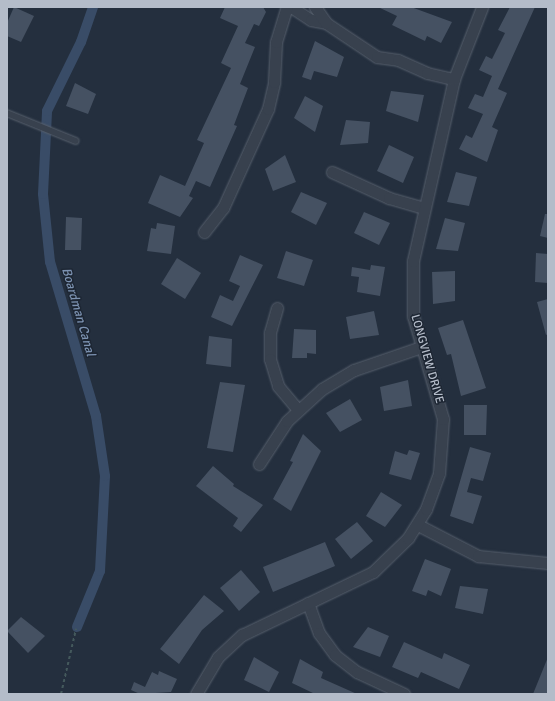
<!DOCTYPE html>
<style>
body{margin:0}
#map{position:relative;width:555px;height:701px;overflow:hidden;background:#242f3e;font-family:Signika,sans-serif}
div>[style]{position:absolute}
.canal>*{height:10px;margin:-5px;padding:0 5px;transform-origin:5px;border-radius:5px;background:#394c67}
.building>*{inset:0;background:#455162}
.path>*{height:2px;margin-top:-1px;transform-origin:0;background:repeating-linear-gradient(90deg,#44595c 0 3px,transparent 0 6px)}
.roads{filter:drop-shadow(0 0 1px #565f6c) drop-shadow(0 0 1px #565f6c)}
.service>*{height:5.5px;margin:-2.75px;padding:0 2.75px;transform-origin:2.75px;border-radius:2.75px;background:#38414e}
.minor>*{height:11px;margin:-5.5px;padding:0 5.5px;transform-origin:5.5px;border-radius:5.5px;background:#38414e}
span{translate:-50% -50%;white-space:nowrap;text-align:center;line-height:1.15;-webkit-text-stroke:3px #1d2633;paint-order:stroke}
.street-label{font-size:12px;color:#b4bcc9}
.water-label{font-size:13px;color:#7c92b1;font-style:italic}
.frame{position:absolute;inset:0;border:8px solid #b4bcc9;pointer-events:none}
</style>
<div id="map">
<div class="canal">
<div style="left:77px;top:627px;width:61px;rotate:-67.7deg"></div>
<div style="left:100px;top:571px;width:95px;rotate:-87deg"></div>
<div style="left:105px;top:476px;width:61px;rotate:-98.5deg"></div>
<div style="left:96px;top:416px;width:161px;rotate:-106.6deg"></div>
<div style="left:50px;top:262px;width:68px;rotate:-95.9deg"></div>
<div style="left:43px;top:194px;width:83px;rotate:-87.2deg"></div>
<div style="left:47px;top:111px;width:77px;rotate:-63.8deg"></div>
<div style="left:81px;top:42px;width:37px;rotate:-71deg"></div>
</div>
<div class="building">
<div style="clip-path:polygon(14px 7px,34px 16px,21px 42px,7px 36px,7px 23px)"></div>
<div style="clip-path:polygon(225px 7px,263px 7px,266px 12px,259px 26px,254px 24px,245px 43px,255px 47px,240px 84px,248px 88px,234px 125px,237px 126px,210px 187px,196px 181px,189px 196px,193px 198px,180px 217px,148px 203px,160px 175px,185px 186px,204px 143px,197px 140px,231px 68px,221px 63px,238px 26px,220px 18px)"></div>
<div style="clip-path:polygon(378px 7px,411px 7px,452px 22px,441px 43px,427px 36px,425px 41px,392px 25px,397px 16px)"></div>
<div style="clip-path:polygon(510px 7px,535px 7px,498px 89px,507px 93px,492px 127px,498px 130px,487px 162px,459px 149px,466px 135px,472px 138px,483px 114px,468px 108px,475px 94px,483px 97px,492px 76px,479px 70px,486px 56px,492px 59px,505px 33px,498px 30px)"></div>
<div style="clip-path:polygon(315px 41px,344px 57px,337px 77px,314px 71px,311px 80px,302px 77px)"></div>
<div style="clip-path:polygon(75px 83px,96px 94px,88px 114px,66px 106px)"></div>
<div style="clip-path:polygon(391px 91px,424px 95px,418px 122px,386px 111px)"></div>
<div style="clip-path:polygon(305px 96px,323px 106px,315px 132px,294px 118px)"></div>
<div style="clip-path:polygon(346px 120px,370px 122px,368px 143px,340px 145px)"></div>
<div style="clip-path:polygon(389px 145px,414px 157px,403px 183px,377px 171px)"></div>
<div style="clip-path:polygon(285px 155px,296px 182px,273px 191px,265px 169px)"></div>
<div style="clip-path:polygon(456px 172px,477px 177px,469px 206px,447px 202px)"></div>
<div style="clip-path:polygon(301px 192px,327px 203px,316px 225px,291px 212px)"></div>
<div style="clip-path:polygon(364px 212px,390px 223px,379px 245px,354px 233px)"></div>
<div style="clip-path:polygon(545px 214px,548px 214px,548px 238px,540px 236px)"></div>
<div style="clip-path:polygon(66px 217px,82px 218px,81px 250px,65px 250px)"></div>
<div style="clip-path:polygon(445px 218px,465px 223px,458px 251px,436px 249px)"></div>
<div style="clip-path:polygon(157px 223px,175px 226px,171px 254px,147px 251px,151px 228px,156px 229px)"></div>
<div style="clip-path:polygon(286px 251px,313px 260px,304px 286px,277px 278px)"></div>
<div style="clip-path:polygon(536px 253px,548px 254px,548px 283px,535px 282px)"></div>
<div style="clip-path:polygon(240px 255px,263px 265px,232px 326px,211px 317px,220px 295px,233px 301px,240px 286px,229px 281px)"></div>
<div style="clip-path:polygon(177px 258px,201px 273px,185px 299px,161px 284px)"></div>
<div style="clip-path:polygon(371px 265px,385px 267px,380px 296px,357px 292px,359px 277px,351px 276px,352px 267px,370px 270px)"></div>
<div style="clip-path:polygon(455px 271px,455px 301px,433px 304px,432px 272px)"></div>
<div style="clip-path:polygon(548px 299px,548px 334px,546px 335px,537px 302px)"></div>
<div style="clip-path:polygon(374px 311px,379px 335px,350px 339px,346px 317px)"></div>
<div style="clip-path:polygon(463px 320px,486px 388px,461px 396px,451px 354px,447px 355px,438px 328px)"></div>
<div style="clip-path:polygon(294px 329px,316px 330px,316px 354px,307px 353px,307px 358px,292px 358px)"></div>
<div style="clip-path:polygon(209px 336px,232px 339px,231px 367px,206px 364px)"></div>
<div style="clip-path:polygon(408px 380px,412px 406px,384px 411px,380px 387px)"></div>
<div style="clip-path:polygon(220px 382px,245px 385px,233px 452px,207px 448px)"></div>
<div style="clip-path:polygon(350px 399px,362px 420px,340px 432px,326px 413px)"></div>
<div style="clip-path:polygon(464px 405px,487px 405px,486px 435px,464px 435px)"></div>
<div style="clip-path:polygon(303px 434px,321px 451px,291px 511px,273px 499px,293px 462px,290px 461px)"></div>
<div style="clip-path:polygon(470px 447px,491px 453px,483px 481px,471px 478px,467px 492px,482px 496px,473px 524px,450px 516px)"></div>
<div style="clip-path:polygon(409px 450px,420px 453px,411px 480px,389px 474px,395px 451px,407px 455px)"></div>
<div style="clip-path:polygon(213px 466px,234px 484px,233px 486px,263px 505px,241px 532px,233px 526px,238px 518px,196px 486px)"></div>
<div style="clip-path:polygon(381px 492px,402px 505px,385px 527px,366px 516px)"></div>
<div style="clip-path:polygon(357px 522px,373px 541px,351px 559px,335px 539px)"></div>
<div style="clip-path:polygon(325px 542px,335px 566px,273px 592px,263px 567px)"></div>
<div style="clip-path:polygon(425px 559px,451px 569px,441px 596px,428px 590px,426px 596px,412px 591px)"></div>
<div style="clip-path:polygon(241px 570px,260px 592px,239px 611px,220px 588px)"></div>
<div style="clip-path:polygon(460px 586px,488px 589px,483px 614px,455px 608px)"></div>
<div style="clip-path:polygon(204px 595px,224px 611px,202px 630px,179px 664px,160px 649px)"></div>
<div style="clip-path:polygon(21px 617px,45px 636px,28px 653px,7px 631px)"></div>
<div style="clip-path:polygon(368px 627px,389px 636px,380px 657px,353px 647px)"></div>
<div style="clip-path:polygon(404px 642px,442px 659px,444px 653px,470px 665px,459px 689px,421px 672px,418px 678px,392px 667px)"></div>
<div style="clip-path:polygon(254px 657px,279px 672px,269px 692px,244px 680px)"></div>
<div style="clip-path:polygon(548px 658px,548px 694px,533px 694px,548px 657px)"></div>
<div style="clip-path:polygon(300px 659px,323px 672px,321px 678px,357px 694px,315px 694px,292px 683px)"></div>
<div style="clip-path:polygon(159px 671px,177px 679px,171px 692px,140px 694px,131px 690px,134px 682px,145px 687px,152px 672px,158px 675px)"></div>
</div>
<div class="path">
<div style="left:61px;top:694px;width:67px;rotate:-77deg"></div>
</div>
<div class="roads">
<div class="service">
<div style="left:7px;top:113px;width:74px;rotate:22.1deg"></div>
</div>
<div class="minor">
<div style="left:291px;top:7px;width:24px;rotate:33deg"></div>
<div style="left:311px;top:20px;width:15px;rotate:11deg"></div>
<div style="left:326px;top:23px;width:61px;rotate:33.7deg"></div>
<div style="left:377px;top:57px;width:21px;rotate:8deg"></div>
<div style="left:398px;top:60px;width:32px;rotate:24deg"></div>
<div style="left:427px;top:73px;width:28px;rotate:13deg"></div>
<div style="left:315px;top:7px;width:19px;rotate:55deg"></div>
<div style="left:332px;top:172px;width:63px;rotate:24.5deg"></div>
<div style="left:389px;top:198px;width:35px;rotate:16deg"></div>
<div style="left:204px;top:232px;width:31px;rotate:-52deg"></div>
<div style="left:223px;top:208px;width:109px;rotate:-65.6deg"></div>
<div style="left:268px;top:109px;width:28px;rotate:-77deg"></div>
<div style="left:274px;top:82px;width:40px;rotate:-87.1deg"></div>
<div style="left:276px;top:42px;width:37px;rotate:-73deg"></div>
<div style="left:277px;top:308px;width:26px;rotate:106deg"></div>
<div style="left:270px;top:333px;width:26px;rotate:90deg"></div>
<div style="left:270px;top:359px;width:28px;rotate:73deg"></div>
<div style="left:278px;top:386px;width:31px;rotate:50deg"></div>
<div style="left:259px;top:464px;width:51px;rotate:-56.9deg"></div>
<div style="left:287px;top:421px;width:47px;rotate:-42.4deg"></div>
<div style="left:322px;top:389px;width:37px;rotate:-31deg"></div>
<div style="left:354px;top:370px;width:71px;rotate:-18.9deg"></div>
<div style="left:418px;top:525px;width:68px;rotate:27.3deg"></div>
<div style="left:478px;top:556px;width:70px;rotate:5.7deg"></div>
<div style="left:308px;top:603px;width:32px;rotate:70deg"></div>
<div style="left:319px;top:633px;width:27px;rotate:54deg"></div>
<div style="left:335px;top:655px;width:28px;rotate:38deg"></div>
<div style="left:357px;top:672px;width:52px;rotate:25.1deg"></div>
<div style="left:196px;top:694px;width:43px;rotate:-59.3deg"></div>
<div style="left:218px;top:657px;width:33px;rotate:-43deg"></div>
<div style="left:242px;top:635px;width:145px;rotate:-25.7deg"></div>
<div style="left:373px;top:572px;width:49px;rotate:-44.2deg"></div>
<div style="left:408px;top:538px;width:34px;rotate:-58deg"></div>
<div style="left:426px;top:509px;width:38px;rotate:-70deg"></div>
<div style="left:439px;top:473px;width:54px;rotate:-85.8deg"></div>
<div style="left:443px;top:419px;width:107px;rotate:-106.2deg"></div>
<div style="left:413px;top:316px;width:55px;rotate:-90deg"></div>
<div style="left:413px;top:261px;width:187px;rotate:-77.3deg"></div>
<div style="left:454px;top:79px;width:77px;rotate:-68.7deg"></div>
</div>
</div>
<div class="street-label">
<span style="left:427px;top:359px;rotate:74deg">LONGVIEW DRIVE</span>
</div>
<div class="water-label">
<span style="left:78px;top:312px;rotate:74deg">Boardman Canal</span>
</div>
<div class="frame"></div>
</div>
